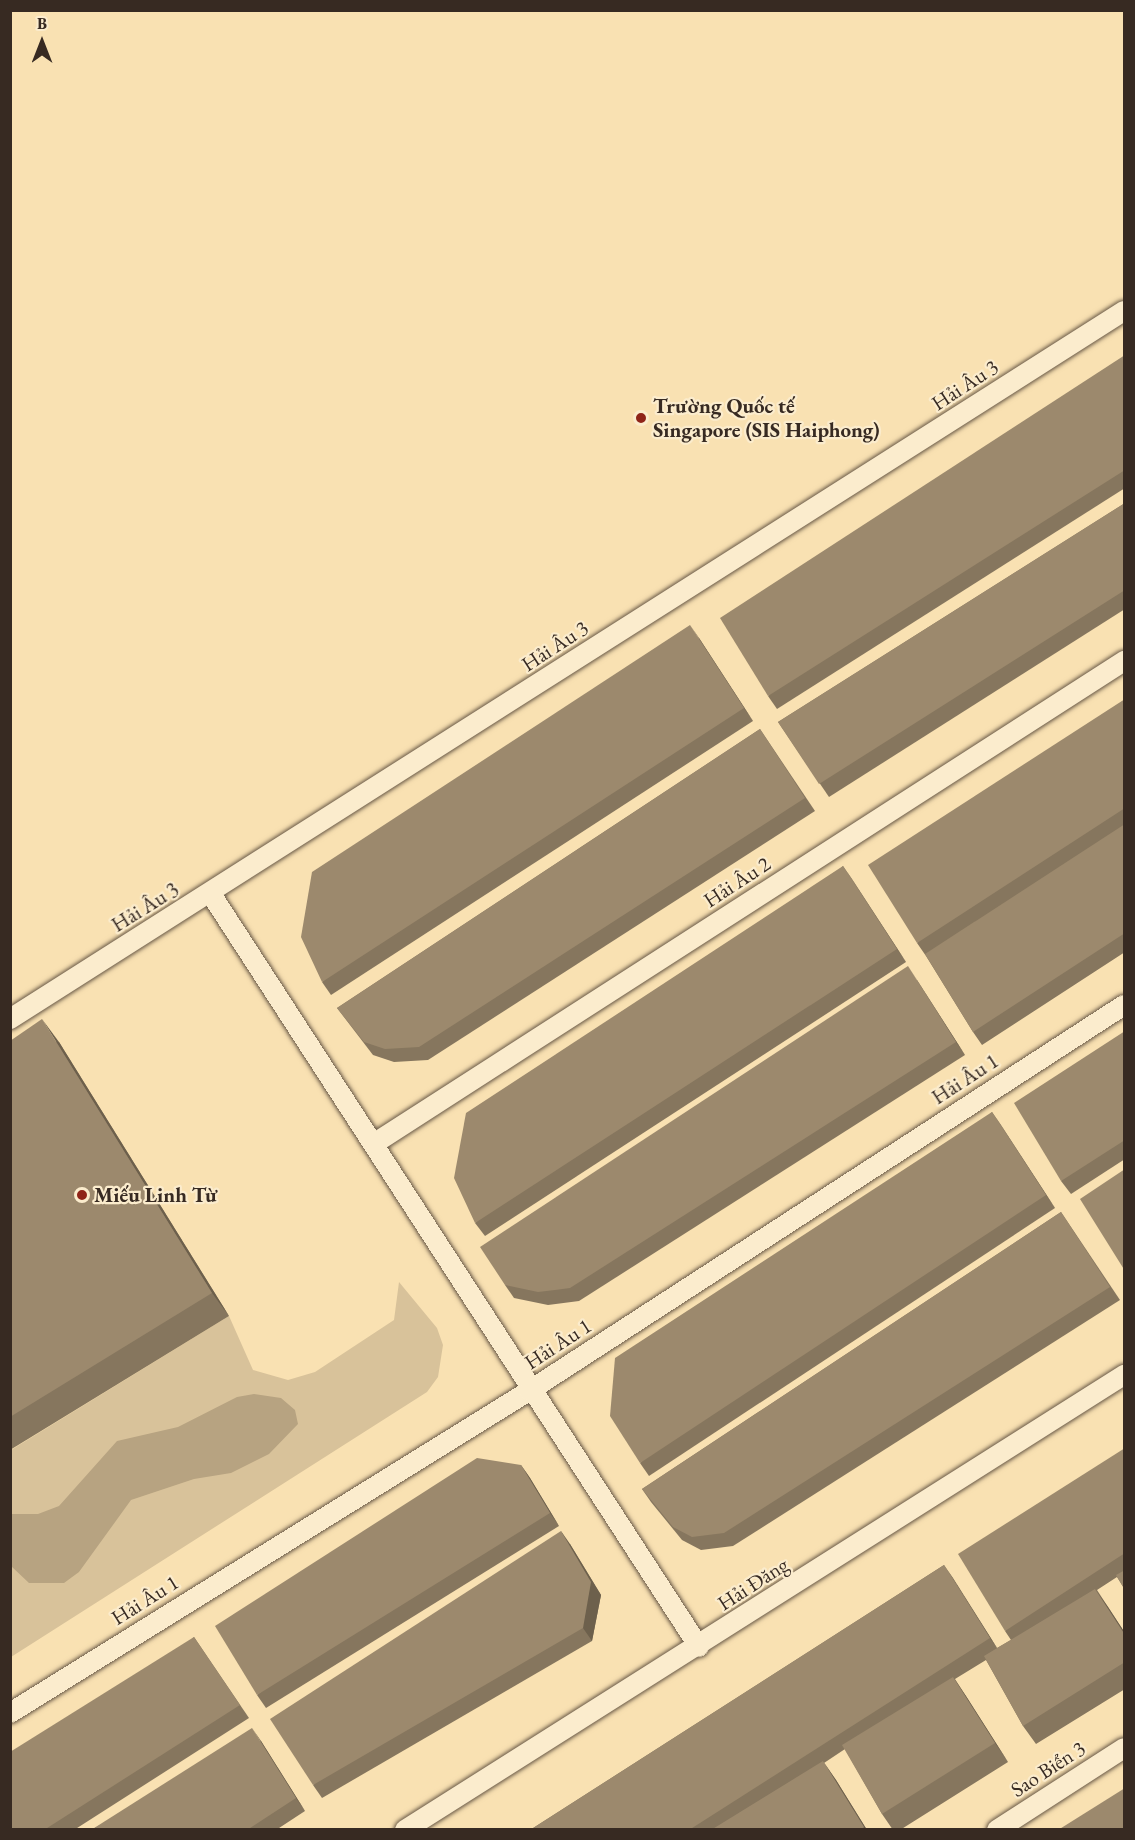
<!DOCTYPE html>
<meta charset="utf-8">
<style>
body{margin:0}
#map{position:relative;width:1135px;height:1840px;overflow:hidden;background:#f9e1b2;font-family:"EB Garamond",serif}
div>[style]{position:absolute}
.green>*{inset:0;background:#d8c29a}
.water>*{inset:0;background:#b7a381}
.roads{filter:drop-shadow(0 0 2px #685846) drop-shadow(0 0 2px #685846)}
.service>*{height:20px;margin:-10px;padding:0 10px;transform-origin:10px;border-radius:10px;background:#fbeccd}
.wall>*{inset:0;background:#86765e}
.shaded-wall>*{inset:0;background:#6d604c}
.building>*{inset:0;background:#9c896d}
.dots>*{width:16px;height:16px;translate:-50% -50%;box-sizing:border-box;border:3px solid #fbeccd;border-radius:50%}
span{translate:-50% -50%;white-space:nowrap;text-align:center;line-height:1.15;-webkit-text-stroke:4.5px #fbeccd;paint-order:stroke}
.street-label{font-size:21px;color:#372a22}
.poi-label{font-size:21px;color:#372a22;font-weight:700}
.left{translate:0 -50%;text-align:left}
.frame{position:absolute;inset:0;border:12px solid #372a22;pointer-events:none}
.north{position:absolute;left:12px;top:12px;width:60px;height:60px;-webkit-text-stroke:4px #fbeccd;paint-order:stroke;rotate:0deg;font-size:16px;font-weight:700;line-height:24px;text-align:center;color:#372a22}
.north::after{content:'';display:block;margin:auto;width:21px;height:27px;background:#372a22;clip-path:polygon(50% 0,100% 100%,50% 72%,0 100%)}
</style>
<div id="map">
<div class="green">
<div style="clip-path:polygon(399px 1282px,437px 1328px,443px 1345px,438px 1377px,427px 1392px,11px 1657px,11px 1450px,229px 1316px,253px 1370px,288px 1380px,315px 1372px,394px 1320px)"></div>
</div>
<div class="water">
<div style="clip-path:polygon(254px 1394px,281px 1398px,295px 1410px,298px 1424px,269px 1454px,231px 1473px,194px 1479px,131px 1500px,79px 1572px,64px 1583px,29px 1583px,11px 1566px,11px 1514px,38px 1514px,59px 1506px,117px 1441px,178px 1427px,237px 1397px)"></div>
</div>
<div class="roads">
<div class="service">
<div style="left:211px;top:894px;width:897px;rotate:57.05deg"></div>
<div style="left:10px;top:1019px;width:1320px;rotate:-32.44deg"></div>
<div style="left:375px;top:1143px;width:891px;rotate:-32.76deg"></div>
<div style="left:10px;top:1713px;width:611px;rotate:-31.82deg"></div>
<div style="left:529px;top:1391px;width:709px;rotate:-32.97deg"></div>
<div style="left:405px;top:1830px;width:851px;rotate:-32.33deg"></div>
<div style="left:997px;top:1830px;width:151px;rotate:-32.8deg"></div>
</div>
</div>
<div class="wall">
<div style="clip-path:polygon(1125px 355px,1125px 488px,777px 709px,768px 696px)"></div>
<div style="clip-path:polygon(1125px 503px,1125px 609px,829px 797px,778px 722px)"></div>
<div style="clip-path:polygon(699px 638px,753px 721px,331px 995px,322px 982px)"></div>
<div style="clip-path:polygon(1125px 699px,1125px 952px,982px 1045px,973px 1032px,926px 956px,917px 943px)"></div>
<div style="clip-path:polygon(760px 729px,815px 811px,428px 1060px,394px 1062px,373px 1055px,337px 1008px)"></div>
<div style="clip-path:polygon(843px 866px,906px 962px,485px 1236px,475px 1223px)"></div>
<div style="clip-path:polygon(917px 980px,965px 1055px,579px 1301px,548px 1305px,514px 1298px,505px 1285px)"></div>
<div style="clip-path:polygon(1125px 1031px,1125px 1159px,1071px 1194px,1061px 1181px)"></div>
<div style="clip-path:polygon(10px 1041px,59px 1042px,229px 1316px,10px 1450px)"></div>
<div style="clip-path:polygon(992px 1112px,1055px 1208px,649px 1476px,640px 1463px)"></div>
<div style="clip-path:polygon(1061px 1212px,1120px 1300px,733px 1546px,701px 1550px,682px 1540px,651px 1502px,642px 1489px)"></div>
<div style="clip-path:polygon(1125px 1448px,1125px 1590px,1117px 1577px,1097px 1590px,1125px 1633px,1125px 1689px,1036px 1744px,1023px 1726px,986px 1660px,955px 1679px,1008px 1762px,900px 1830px,893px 1830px,882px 1814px,845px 1749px,824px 1763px,836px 1780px,867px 1830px,530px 1830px,944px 1565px,997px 1648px,1011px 1640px,1005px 1631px)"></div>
<div style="clip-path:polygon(521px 1465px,530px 1478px,559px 1526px,266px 1708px,257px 1695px)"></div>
<div style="clip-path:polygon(570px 1544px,601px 1595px,592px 1641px,322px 1798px,313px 1785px)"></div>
<div style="clip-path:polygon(194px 1637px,249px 1718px,74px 1830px,10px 1830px)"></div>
<div style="clip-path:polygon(261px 1741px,305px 1811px,276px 1830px,91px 1830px)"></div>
</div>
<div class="shaded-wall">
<div style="clip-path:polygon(690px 625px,699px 638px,753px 721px,744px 708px)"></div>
<div style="clip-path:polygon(843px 866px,852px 879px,906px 962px,897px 949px)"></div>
<div style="clip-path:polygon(908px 966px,917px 980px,965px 1055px,956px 1042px)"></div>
<div style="clip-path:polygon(42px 1019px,59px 1042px,229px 1316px,212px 1293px)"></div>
<div style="clip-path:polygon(992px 1112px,1001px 1125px,1055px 1208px,1046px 1195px)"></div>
<div style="clip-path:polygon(521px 1465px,530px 1478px,559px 1526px,550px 1513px)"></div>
<div style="clip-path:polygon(561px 1531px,570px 1544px,601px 1595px,592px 1641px,583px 1628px)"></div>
<div style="clip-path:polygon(944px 1565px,953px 1578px,999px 1651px,990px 1638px)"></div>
<div style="clip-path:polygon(1095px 1589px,1108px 1607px,1125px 1633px,1125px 1635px)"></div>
<div style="clip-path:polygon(953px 1677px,966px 1696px,1008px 1762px,995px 1743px)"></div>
<div style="clip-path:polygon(252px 1728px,261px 1741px,305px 1811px,296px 1798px)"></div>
<div style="clip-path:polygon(823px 1761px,836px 1780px,867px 1830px,865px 1830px)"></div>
</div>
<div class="building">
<div style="clip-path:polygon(1125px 355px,1125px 470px,768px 696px,720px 618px)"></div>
<div style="clip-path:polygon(1125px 503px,1125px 590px,819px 784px,778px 722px)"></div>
<div style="clip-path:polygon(690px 625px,744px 708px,322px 982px,301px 937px,312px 872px)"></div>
<div style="clip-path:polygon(1125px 699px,1125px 808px,917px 943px,868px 865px)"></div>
<div style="clip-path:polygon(760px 729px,805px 798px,419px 1047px,385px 1049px,364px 1042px,337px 1008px)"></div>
<div style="clip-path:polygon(1125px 824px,1125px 933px,973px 1032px,925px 954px)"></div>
<div style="clip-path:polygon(843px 866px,897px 949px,475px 1223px,454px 1178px,466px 1113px)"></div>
<div style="clip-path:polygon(908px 966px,956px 1042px,570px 1288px,538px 1292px,505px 1285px,480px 1247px)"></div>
<div style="clip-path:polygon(42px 1019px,212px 1293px,10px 1417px,10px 1041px)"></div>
<div style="clip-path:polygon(1125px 1031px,1125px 1140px,1061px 1181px,1014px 1103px)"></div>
<div style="clip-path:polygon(992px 1112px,1046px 1195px,640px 1463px,610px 1416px,615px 1358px)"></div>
<div style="clip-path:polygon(1125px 1169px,1125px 1271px,1080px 1199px)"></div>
<div style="clip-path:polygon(1061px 1212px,1110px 1287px,724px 1533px,692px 1537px,673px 1527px,642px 1489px)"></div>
<div style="clip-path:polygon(1125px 1448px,1125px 1553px,1005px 1631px,958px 1554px)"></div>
<div style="clip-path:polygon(477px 1458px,521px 1465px,550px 1513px,257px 1695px,215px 1626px)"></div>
<div style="clip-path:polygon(561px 1531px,591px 1582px,583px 1628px,313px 1785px,270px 1719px)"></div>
<div style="clip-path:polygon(944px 1565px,990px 1638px,689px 1830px,530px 1830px)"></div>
<div style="clip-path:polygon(1125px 1570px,1125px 1590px,1116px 1575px)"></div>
<div style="clip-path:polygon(1095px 1589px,1125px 1635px,1125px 1662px,1023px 1726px,984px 1656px)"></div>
<div style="clip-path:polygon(194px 1637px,240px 1705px,44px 1830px,10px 1830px,10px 1752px)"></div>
<div style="clip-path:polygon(953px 1677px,995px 1743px,882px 1814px,842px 1745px)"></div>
<div style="clip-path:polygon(252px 1728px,296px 1798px,247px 1830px,91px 1830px)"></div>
<div style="clip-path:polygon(823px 1761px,864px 1827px,861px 1830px,711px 1830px)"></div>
<div style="clip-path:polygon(1125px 1788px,1125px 1830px,1058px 1830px)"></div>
</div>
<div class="dots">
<div style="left:641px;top:418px;background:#8f2418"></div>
<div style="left:82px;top:1195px;background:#8f2418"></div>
</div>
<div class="street-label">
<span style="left:965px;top:385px;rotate:-33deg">Hải Âu 3</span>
<span style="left:555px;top:646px;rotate:-33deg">Hải Âu 3</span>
<span style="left:737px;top:882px;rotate:-33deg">Hải Âu 2</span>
<span style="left:145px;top:907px;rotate:-32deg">Hải Âu 3</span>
<span style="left:965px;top:1079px;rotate:-33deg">Hải Âu 1</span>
<span style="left:558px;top:1344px;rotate:-33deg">Hải Âu 1</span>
<span style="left:753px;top:1584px;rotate:-33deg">Hải Đăng</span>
<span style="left:145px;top:1600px;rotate:-32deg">Hải Âu 1</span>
<span style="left:1048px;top:1769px;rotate:-33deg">Sao Biển 3</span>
</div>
<div class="poi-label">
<span class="left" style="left:653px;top:418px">Trường Quốc tế<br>Singapore (SIS Haiphong)</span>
<span class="left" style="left:94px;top:1195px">Miếu Linh Từ</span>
</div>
<div class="frame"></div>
<div class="north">B</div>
</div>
